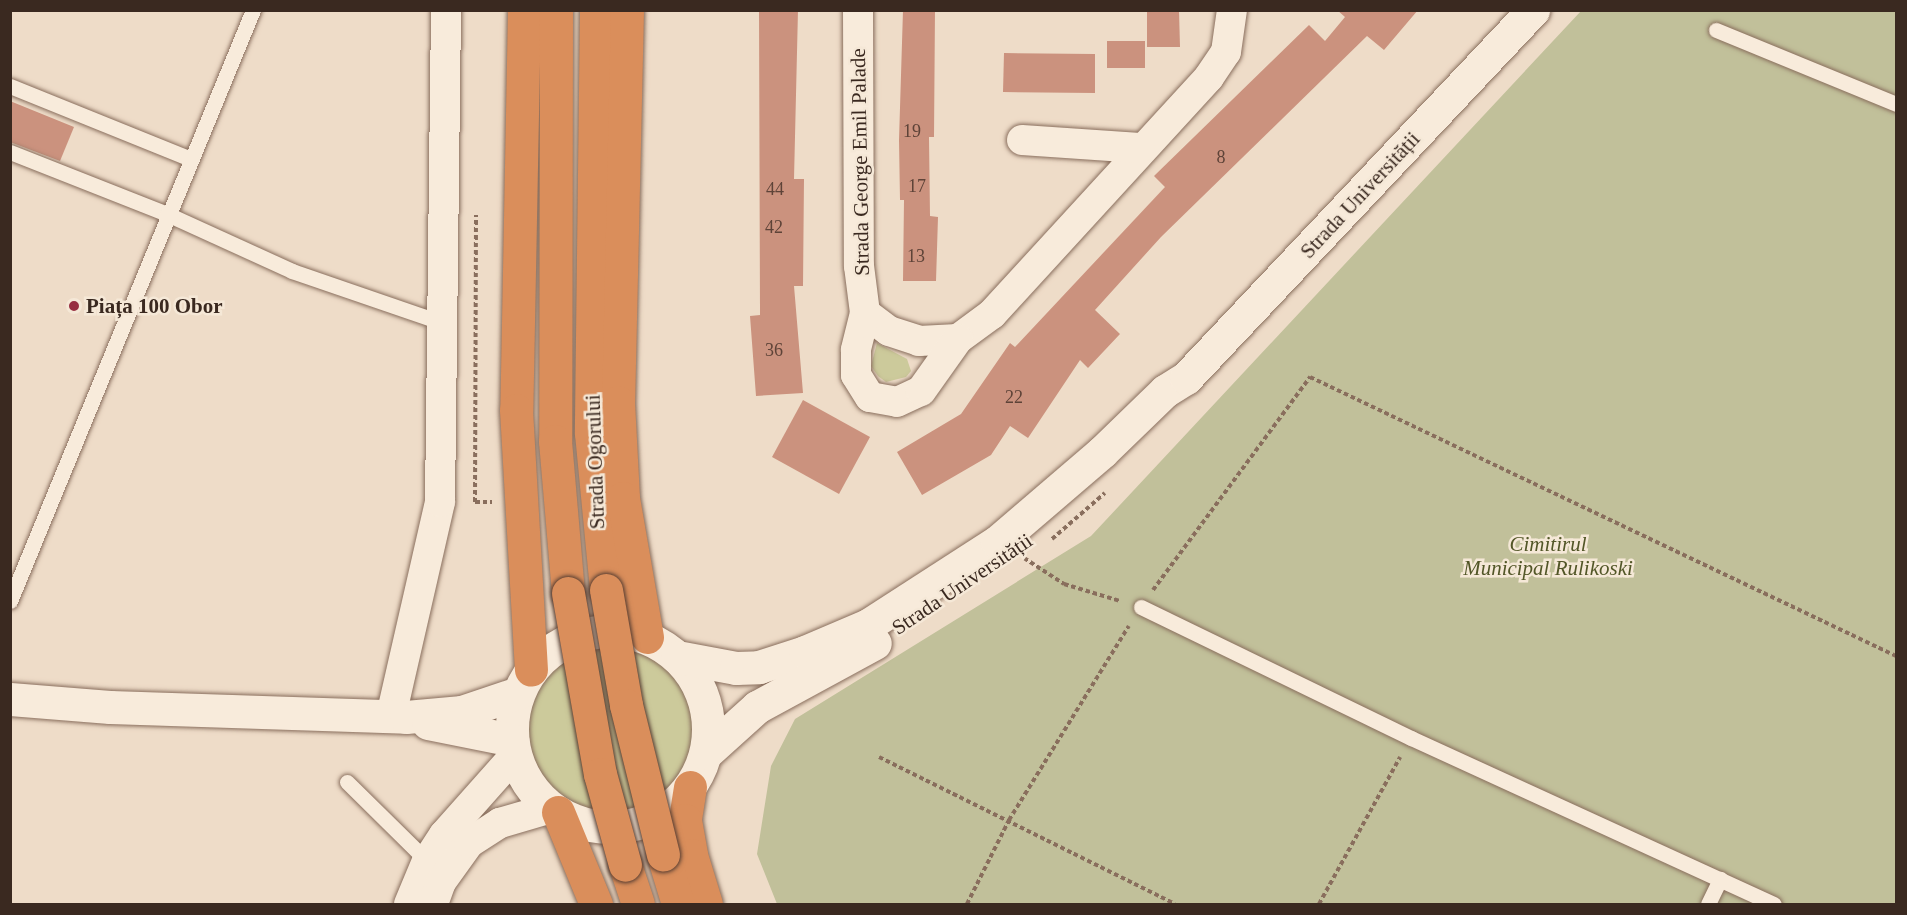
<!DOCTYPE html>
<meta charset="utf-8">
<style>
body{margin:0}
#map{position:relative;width:1907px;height:915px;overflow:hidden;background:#eedcc8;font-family:Georgia,serif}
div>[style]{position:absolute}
.green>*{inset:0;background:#ccca9b}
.round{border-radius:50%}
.cemetery>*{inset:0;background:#c1c09a}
.building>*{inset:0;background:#cb927e}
.path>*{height:4px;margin-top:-2px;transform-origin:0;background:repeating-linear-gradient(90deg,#896e5d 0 4.5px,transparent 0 7.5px)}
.roads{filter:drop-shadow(0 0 2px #896e5d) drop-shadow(0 0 2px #896e5d)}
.lane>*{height:15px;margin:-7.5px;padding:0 7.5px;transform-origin:7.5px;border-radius:7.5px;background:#f8ebdb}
.street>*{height:30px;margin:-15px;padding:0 15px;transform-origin:15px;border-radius:15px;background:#f8ebdb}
.secondary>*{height:33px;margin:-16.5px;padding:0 16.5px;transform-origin:16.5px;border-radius:16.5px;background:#f8ebdb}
.secondary>.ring{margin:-16.5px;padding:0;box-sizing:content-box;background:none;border:33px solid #f8ebdb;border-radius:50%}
.highway>*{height:33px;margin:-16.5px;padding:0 16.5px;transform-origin:16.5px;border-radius:16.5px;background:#da8e5b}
.bridges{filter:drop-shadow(0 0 2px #573d31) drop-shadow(0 0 2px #573d31)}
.highway-bridge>*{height:33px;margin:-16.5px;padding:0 16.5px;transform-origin:16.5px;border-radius:16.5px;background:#da8e5b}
.dots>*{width:16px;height:16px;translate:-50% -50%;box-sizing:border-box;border:3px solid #f5e8d7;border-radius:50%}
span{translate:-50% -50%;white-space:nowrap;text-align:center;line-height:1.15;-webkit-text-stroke:5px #f5e8d7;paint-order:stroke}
.number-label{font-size:18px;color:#5e4338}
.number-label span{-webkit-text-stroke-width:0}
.street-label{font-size:21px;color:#3a2920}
.poi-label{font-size:21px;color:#3a2920;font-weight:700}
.left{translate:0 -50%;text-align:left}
.park-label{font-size:21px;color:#525627;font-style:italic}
.frame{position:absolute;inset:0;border:12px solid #3a2920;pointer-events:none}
</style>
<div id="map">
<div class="green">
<div style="clip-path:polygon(877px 343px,907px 359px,911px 371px,906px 377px,886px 382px,878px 376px,871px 366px)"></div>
<div class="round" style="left:526px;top:644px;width:168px;height:168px"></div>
</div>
<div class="cemetery">
<div style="clip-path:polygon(1581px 11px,1896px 11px,1896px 904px,777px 904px,757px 854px,771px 766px,795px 719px,1091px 536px)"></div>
</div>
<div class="building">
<div style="clip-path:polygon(759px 10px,798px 10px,794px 179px,804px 179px,803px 286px,794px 286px,803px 393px,756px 396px,750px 316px,760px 315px)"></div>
<div style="clip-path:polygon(903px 10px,935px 10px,934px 137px,929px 137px,930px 216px,938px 217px,936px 281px,903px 281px,904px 200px,900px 200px,899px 140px)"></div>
<div style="clip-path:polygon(1147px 10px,1179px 10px,1180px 47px,1147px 47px)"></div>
<div style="clip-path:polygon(1337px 10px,1418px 10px,1384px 50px,1367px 36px,1161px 237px,1095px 310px,1120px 334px,1088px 368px,1080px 360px,1028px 438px,1010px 426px,991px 455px,922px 495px,897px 452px,961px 414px,1010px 343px,1015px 347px,1165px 187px,1154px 176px,1309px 25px,1325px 41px,1345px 17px)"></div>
<div style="clip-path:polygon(1107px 41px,1145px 41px,1145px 68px,1107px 68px)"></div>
<div style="clip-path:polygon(1004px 53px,1095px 54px,1095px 93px,1003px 92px)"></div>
<div style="clip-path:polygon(10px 101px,74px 127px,60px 161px,10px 142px)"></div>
<div style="clip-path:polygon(803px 400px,870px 437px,839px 494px,772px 457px)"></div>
</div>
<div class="path">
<div style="left:475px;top:502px;width:287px;rotate:-89.8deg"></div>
<div style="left:475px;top:502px;width:17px"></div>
<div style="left:1052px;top:539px;width:70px;rotate:-41deg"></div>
<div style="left:1024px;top:558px;width:48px;rotate:33deg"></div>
<div style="left:1064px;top:584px;width:59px;rotate:16.9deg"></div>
<div style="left:1153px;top:590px;width:265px;rotate:-53.6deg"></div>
<div style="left:1310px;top:377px;width:649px;rotate:25.46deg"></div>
<div style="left:879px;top:757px;width:330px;rotate:26.4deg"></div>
<div style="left:967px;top:904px;width:94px;rotate:-63.4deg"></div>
<div style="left:1009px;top:820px;width:228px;rotate:-58.3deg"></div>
<div style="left:1319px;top:904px;width:168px;rotate:-61.1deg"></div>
</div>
<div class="roads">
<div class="lane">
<div style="left:1716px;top:30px;width:195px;rotate:22.3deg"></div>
<div style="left:10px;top:86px;width:195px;rotate:22deg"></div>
<div style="left:10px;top:152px;width:169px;rotate:21.5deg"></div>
<div style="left:167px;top:214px;width:137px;rotate:24.5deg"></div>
<div style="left:292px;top:271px;width:160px;rotate:19deg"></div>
<div style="left:10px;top:601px;width:639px;rotate:-67.65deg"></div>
<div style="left:1141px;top:607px;width:300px;rotate:25.9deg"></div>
<div style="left:1411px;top:738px;width:399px;rotate:24.6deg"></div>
<div style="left:347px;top:782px;width:112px;rotate:44.6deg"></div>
<div style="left:1708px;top:904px;width:28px;rotate:-64deg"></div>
</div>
<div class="street">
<div style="left:858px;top:10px;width:256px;rotate:89.8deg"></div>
<div style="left:859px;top:266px;width:47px;rotate:82.7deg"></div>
<div style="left:865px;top:313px;width:30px;rotate:37deg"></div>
<div style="left:889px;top:331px;width:32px;rotate:18deg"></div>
<div style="left:919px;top:341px;width:39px;rotate:-3deg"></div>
<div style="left:958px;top:339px;width:42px;rotate:-36.3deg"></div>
<div style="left:992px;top:314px;width:321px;rotate:-47.5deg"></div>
<div style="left:1209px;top:77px;width:30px;rotate:-56deg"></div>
<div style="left:1226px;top:52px;width:42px;rotate:-81.9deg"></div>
<div style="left:1022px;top:140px;width:118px;rotate:3.9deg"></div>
<div style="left:865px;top:313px;width:38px;rotate:104deg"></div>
<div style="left:856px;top:350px;width:25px;rotate:90deg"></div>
<div style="left:856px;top:375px;width:26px;rotate:58deg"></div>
<div style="left:870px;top:397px;width:27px;rotate:10deg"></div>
<div style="left:897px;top:402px;width:26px;rotate:-25deg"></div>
<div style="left:921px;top:391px;width:64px;rotate:-54.6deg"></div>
<div style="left:391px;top:716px;width:220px;rotate:-77.1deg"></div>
<div style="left:440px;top:502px;width:492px;rotate:-89.3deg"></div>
<div style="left:409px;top:904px;width:47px;rotate:-67.3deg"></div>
<div style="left:427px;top:861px;width:31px;rotate:-57deg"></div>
<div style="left:444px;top:835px;width:107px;rotate:-48.4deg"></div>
<div style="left:433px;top:904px;width:23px;rotate:-70deg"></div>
<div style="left:441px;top:882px;width:48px;rotate:-54.3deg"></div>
<div style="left:469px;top:843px;width:37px;rotate:-33deg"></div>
<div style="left:500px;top:823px;width:53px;rotate:-16.4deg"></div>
</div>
<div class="secondary">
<div class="ring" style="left:512px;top:631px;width:163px;height:163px"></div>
<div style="left:677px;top:657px;width:60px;rotate:10.6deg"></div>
<div style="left:736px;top:668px;width:23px;rotate:-2deg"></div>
<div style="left:759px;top:667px;width:48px;rotate:-18.1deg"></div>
<div style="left:805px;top:652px;width:69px;rotate:-23.2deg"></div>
<div style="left:868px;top:625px;width:153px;rotate:-32.8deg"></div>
<div style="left:997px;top:542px;width:138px;rotate:-40.6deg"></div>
<div style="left:1102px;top:452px;width:88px;rotate:-44.1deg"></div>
<div style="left:1165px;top:391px;width:25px;rotate:-32deg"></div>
<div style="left:1186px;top:378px;width:506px;rotate:-46.68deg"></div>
<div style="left:10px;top:699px;width:100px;rotate:4.6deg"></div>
<div style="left:110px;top:707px;width:296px;rotate:1.9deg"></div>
<div style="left:406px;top:717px;width:56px;rotate:-5.1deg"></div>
<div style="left:462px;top:712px;width:59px;rotate:-18.7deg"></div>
<div style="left:428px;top:723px;width:86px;rotate:11.4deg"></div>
<div style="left:706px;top:753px;width:69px;rotate:-42deg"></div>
<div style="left:757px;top:707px;width:134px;rotate:-28.5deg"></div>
</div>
<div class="highway">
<div style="left:524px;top:10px;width:400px;rotate:91.1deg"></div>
<div style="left:516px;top:410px;width:260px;rotate:86.7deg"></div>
<div style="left:556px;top:10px;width:431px;rotate:90.1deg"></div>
<div style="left:555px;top:441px;width:153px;rotate:85.1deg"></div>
<div style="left:596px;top:10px;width:423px;rotate:90.7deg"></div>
<div style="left:591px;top:433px;width:158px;rotate:84.5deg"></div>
<div style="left:627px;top:10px;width:392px;rotate:91.3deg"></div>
<div style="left:618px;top:402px;width:96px;rotate:87deg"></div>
<div style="left:623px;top:498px;width:141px;rotate:80.2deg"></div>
<div style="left:690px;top:787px;width:33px;rotate:99deg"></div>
<div style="left:685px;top:820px;width:36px;rotate:80deg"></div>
<div style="left:691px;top:855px;width:51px;rotate:73deg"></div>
<div style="left:558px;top:812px;width:100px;rotate:67.6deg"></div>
<div style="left:663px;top:855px;width:51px;rotate:73deg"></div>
<div style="left:625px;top:865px;width:41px;rotate:71.6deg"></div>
</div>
</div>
<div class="bridges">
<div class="highway-bridge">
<div style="left:606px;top:590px;width:117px;rotate:80.1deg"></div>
<div style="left:626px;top:705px;width:154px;rotate:76.1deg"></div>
<div style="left:568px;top:593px;width:184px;rotate:80deg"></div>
<div style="left:600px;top:774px;width:94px;rotate:74.6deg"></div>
</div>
</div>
<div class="dots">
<div style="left:74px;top:306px;background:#972e40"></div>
</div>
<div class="number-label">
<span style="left:912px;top:131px">19</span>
<span style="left:1221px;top:157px">8</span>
<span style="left:917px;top:186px">17</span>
<span style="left:775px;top:189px">44</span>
<span style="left:774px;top:227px">42</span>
<span style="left:916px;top:256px">13</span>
<span style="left:774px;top:350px">36</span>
<span style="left:1014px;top:397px">22</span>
</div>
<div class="street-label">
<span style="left:860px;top:162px;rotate:-91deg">Strada George Emil Palade</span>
<span style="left:1360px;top:195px;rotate:-47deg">Strada Universității</span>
<span style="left:595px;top:462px;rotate:-92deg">Strada Ogorului</span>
<span style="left:962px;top:584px;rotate:-34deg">Strada Universității</span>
</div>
<div class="poi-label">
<span class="left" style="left:86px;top:306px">Piața 100 Obor</span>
</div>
<div class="park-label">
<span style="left:1548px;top:556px">Cimitirul<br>Municipal Rulikoski</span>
</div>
<div class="frame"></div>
</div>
